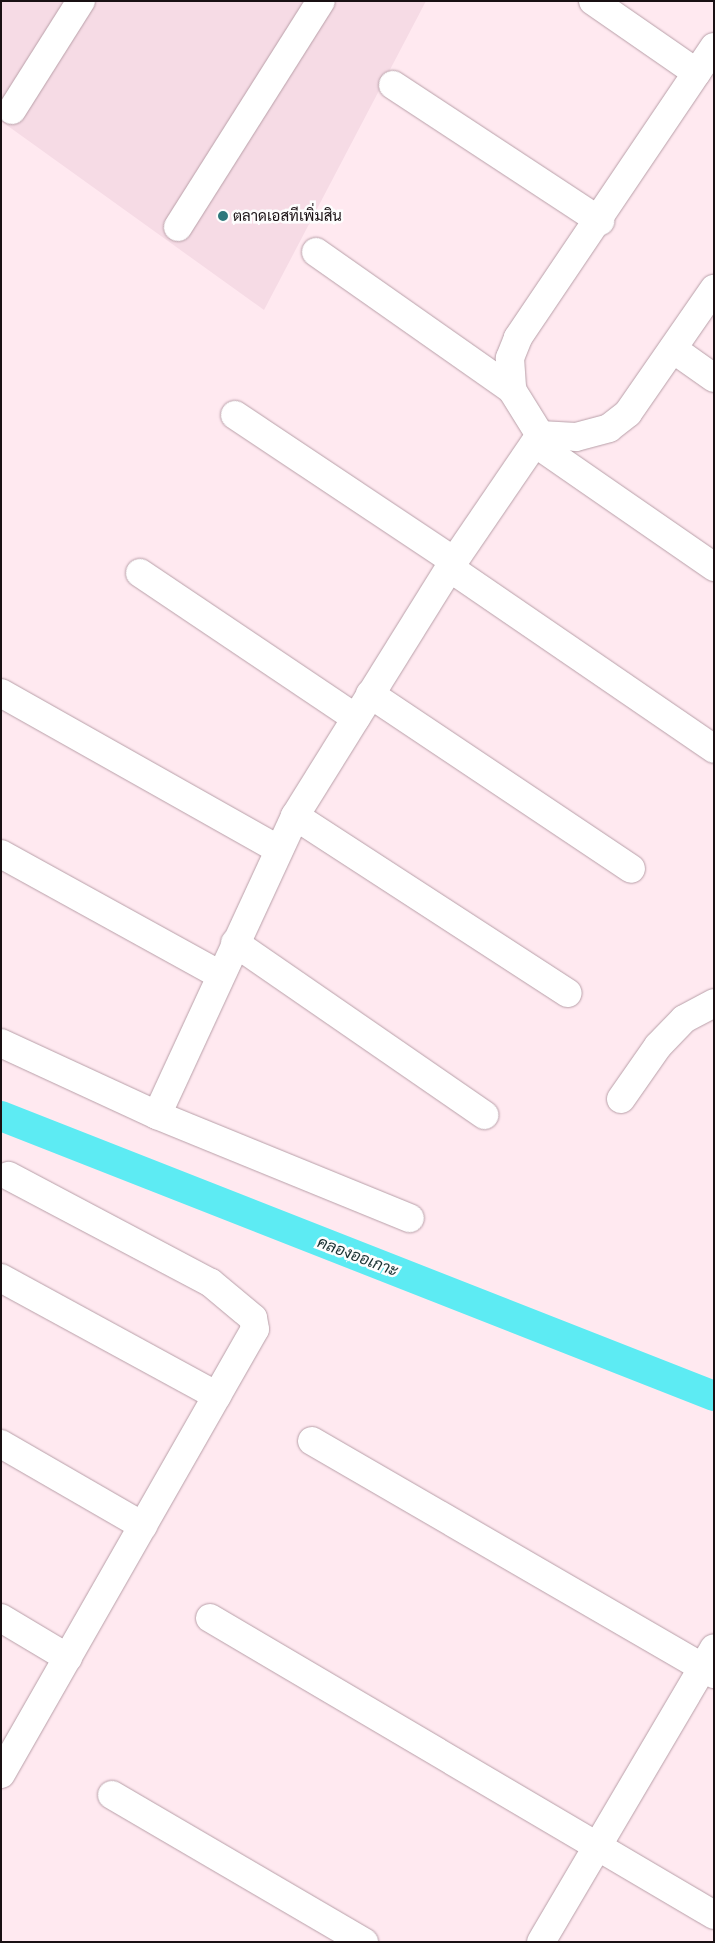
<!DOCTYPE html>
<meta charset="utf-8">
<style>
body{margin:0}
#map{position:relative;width:715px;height:1943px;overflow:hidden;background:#ffe9f0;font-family:Barlow,Sarabun,sans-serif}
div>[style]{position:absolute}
.built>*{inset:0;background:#f6dbe5}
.canal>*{height:30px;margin:-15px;padding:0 15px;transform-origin:15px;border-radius:15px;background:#5debf3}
.roads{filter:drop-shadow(0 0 1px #b89fa8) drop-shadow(0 0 1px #b89fa8)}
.minor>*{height:28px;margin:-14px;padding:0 14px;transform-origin:14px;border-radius:14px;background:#fff}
.dots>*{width:14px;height:14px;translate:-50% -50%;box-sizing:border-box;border:2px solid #fdfdfd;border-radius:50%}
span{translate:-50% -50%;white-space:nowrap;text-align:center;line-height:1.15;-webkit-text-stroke:5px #fdfdfd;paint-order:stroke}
.poi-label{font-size:15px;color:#191013}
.left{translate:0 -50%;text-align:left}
.water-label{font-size:16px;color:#193132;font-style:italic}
.frame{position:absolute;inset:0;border:2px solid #191013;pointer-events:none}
</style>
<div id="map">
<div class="built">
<div style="clip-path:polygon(1px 1px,426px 1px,264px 310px,1px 121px)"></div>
</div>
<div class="canal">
<div style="left:1px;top:1116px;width:766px;rotate:21.44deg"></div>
</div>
<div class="roads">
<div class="minor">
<div style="left:593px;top:1px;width:126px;rotate:34.7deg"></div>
<div style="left:714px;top:47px;width:351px;rotate:124deg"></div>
<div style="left:518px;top:338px;width:22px;rotate:112deg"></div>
<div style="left:510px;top:358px;width:32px;rotate:86deg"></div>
<div style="left:512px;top:390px;width:53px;rotate:58.1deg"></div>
<div style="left:540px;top:435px;width:36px;rotate:3deg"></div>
<div style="left:576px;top:437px;width:34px;rotate:-15deg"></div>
<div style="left:609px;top:428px;width:24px;rotate:-38deg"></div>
<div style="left:628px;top:413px;width:151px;rotate:-55.3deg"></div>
<div style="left:393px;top:85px;width:248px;rotate:33.3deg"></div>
<div style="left:12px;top:110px;width:129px;rotate:-57.7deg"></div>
<div style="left:178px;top:227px;width:267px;rotate:-57.7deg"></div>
<div style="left:316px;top:252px;width:240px;rotate:35.1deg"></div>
<div style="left:673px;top:349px;width:50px;rotate:35.3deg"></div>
<div style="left:235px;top:415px;width:263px;rotate:33.7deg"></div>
<div style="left:535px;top:443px;width:218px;rotate:34.7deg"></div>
<div style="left:450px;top:568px;width:320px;rotate:34.4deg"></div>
<div style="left:140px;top:573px;width:260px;rotate:33.9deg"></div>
<div style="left:1px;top:693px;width:318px;rotate:29.4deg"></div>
<div style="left:370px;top:694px;width:314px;rotate:33.8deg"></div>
<div style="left:295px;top:816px;width:325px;rotate:33deg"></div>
<div style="left:1px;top:854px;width:250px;rotate:28.9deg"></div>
<div style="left:235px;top:943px;width:303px;rotate:34.6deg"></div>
<div style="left:1px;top:1043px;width:172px;rotate:24.8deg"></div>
<div style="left:157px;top:1115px;width:273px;rotate:22.2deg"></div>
<div style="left:621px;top:1099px;width:65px;rotate:-55.1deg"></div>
<div style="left:658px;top:1046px;width:37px;rotate:-46deg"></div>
<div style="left:684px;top:1019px;width:34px;rotate:-28deg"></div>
<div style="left:157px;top:1115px;width:329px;rotate:-65.2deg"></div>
<div style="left:295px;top:816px;width:301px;rotate:-58.1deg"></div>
<div style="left:454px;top:561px;width:153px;rotate:-55.7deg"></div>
<div style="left:1px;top:1278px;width:246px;rotate:28.6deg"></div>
<div style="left:312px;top:1441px;width:465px;rotate:30.1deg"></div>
<div style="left:1px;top:1444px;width:164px;rotate:30deg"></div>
<div style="left:1px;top:1618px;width:78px;rotate:30.8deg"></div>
<div style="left:210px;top:1618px;width:585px;rotate:30.51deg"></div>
<div style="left:1px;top:1774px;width:512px;rotate:-60.28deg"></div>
<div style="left:255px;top:1329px;width:11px;rotate:-100deg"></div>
<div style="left:253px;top:1318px;width:55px;rotate:-140.2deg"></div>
<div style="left:211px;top:1283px;width:229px;rotate:-152.1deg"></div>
<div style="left:112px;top:1795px;width:292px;rotate:30.3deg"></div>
<div style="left:541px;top:1942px;width:341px;rotate:-59.5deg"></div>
</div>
</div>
<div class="dots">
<div style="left:223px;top:216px;background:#2d777b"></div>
</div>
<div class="poi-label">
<span class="left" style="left:233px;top:216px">ตลาดเอสทีเพิ่มสิน</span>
</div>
<div class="water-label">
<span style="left:358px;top:1256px;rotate:21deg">คลองออเกาะ</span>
</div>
<div class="frame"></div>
</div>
